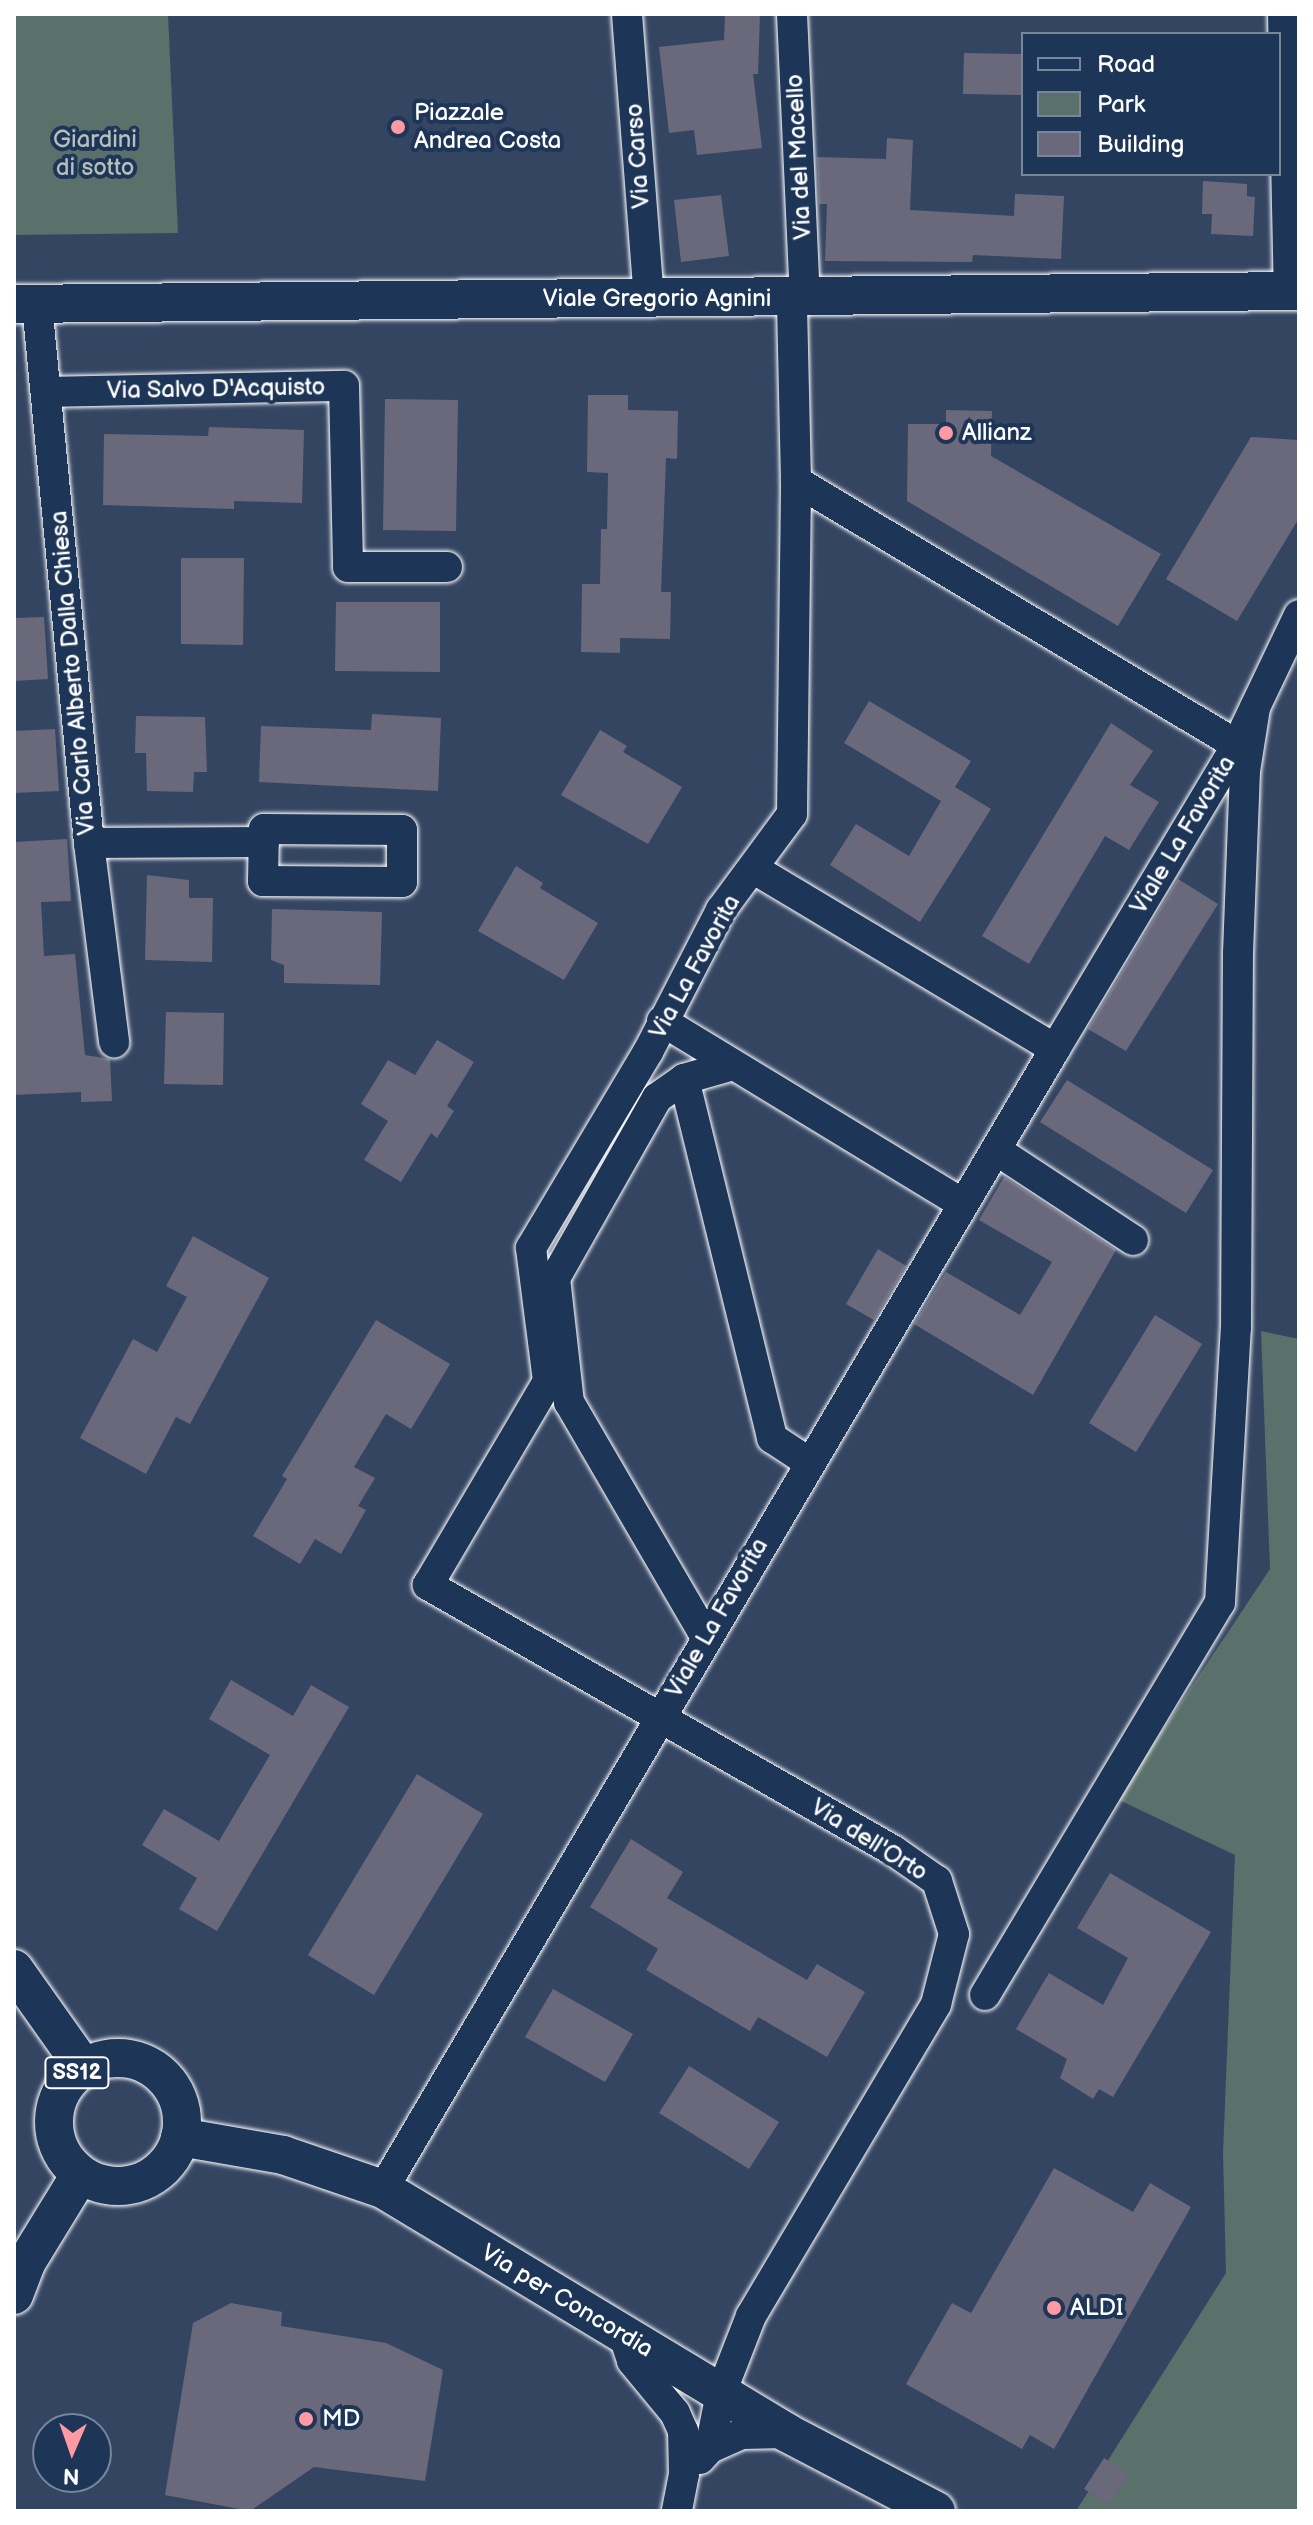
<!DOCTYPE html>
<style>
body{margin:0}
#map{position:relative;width:1313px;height:2525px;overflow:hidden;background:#344562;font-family:"Balsamiq Sans",sans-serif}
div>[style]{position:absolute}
.green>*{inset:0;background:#5a706b}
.building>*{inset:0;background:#6a697c}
.roads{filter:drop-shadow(0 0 2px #fff) drop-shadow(0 0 2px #fff)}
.minor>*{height:30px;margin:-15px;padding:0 15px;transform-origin:15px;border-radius:15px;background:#1d3557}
.major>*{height:38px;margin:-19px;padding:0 19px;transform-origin:19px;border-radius:19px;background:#1d3557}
.major>.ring{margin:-19px;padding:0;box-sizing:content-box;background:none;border:38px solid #1d3557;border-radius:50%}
.dots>*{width:22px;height:22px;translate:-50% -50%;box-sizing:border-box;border:4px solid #1d3557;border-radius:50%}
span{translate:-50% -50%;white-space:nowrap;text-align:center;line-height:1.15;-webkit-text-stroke:8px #1d3557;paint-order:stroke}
.shield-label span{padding:2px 6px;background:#1d3557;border:2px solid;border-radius:6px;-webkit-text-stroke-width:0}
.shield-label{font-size:22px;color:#fff;font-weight:700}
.poi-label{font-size:24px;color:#fff}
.left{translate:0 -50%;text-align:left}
.park-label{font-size:24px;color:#b5bfbc}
.street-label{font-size:24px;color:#fff}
.frame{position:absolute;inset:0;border:16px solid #fff;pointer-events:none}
.legend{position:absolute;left:1021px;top:32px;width:260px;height:144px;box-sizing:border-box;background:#1d3557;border:2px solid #77869a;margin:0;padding:10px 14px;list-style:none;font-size:24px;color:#fff}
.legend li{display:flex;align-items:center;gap:16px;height:40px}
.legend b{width:40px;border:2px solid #77869a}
.north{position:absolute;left:32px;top:2413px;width:80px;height:80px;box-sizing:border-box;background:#1d3557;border:2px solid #77869a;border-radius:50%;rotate:182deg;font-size:22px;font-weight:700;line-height:32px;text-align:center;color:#fff}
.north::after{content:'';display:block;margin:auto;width:28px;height:36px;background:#ff9aa2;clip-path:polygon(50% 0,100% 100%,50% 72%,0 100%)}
</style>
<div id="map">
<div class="green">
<div style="clip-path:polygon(14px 14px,168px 14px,178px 233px,14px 235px)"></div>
<div style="clip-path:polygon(1261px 1331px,1299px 1339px,1299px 2511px,1076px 2511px,1226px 2273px,1223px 2153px,1235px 1855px,1117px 1799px,1270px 1569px)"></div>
</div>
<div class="building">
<div style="clip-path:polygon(725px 14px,760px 14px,758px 74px,753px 74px,762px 148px,697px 155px,694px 130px,669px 133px,659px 47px,724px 40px)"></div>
<div style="clip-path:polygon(964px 53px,1023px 54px,1023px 95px,963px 94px)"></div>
<div style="clip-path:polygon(887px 138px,913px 140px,910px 210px,1014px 216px,1015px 194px,1064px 196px,1061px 259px,973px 255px,972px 262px,825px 261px,827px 204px,819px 204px,817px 157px,886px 159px)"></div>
<div style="clip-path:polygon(1203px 181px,1247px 184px,1247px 196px,1255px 197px,1253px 236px,1211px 234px,1212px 214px,1202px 214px)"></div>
<div style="clip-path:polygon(721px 195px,729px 256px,681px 262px,674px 200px)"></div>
<div style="clip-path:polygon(588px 395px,628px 395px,628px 410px,678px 411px,677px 459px,666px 458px,664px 513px,661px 592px,671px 592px,670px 639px,620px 638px,620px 653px,581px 652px,582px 584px,600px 584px,601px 529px,607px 529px,608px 473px,587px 472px)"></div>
<div style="clip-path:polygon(385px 399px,458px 400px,456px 531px,383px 530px)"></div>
<div style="clip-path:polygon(946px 410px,992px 411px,991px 456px,1161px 554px,1118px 626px,907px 501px,908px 424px,946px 424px)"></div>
<div style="clip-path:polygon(209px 427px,304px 430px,302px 503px,234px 501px,234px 509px,103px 505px,104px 434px,208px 436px)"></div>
<div style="clip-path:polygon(1251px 437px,1299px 440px,1299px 518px,1237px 621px,1166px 579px)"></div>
<div style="clip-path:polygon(181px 558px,244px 558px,243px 645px,181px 644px)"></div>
<div style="clip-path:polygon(336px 602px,440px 602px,440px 672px,335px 671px)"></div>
<div style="clip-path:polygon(44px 617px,48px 679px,14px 681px,14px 618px)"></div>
<div style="clip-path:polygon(869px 701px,971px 761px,955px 787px,991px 809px,920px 922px,830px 865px,856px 824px,909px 856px,941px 801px,844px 743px)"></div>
<div style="clip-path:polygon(372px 714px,441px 718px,438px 791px,259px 782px,261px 726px,371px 730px)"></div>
<div style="clip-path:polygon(136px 716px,205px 717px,207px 772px,194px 772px,193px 792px,147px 791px,146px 753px,135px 753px)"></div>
<div style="clip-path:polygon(1111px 723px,1153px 751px,1130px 785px,1159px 802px,1129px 850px,1105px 836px,1029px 964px,982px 936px)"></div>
<div style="clip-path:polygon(55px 729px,59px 791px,14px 793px,14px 731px)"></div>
<div style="clip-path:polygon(600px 730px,627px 746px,623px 752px,682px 787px,648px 844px,561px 795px)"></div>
<div style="clip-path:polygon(67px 839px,71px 901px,41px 902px,44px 956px,75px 954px,85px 1055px,110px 1059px,112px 1101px,81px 1102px,81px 1092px,14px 1095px,14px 842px)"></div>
<div style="clip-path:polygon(516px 866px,543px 883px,540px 888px,598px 923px,564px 980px,478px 931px)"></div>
<div style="clip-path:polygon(147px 875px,189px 880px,189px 898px,213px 898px,212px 962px,145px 960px)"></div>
<div style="clip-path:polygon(1178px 879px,1218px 904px,1126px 1051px,1088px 1029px)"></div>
<div style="clip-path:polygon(272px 909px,382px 912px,380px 985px,284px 983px,284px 965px,271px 960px)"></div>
<div style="clip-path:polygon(166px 1012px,224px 1013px,223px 1085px,164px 1084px)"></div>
<div style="clip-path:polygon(437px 1040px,474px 1062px,447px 1106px,454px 1111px,437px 1138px,431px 1133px,401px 1182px,364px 1160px,388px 1121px,361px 1104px,388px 1060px,415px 1075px)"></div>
<div style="clip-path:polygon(1067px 1080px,1213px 1170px,1186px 1213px,1040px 1122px)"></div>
<div style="clip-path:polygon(1004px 1177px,1116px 1250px,1033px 1395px,914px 1324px,946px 1272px,1020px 1315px,1052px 1262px,979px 1220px)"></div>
<div style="clip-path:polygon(193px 1236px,269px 1278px,190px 1424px,176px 1417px,146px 1474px,80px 1438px,133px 1339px,157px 1352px,187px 1297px,166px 1286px)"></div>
<div style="clip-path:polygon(878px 1249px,906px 1266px,874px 1320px,846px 1304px)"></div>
<div style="clip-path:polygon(1155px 1315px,1202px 1344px,1136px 1452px,1089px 1423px)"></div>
<div style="clip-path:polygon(376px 1320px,450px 1364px,411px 1429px,386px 1414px,354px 1467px,375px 1478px,358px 1506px,366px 1510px,341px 1554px,315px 1539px,300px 1564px,253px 1536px,287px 1479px,282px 1476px)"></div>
<div style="clip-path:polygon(231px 1680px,293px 1716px,311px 1685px,349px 1707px,217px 1931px,179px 1909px,197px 1878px,142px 1845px,164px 1809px,219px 1841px,270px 1755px,209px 1719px)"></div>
<div style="clip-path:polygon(417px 1774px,483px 1814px,374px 1995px,308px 1955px)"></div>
<div style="clip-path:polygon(631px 1839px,683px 1872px,667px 1898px,807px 1980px,817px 1964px,865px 1992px,827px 2057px,758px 2017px,750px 2031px,646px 1970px,658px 1949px,590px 1907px)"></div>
<div style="clip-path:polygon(1110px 1873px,1211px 1932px,1113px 2097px,1099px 2089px,1093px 2099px,1060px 2078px,1067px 2059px,1016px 2029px,1049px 1973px,1103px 2005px,1128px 1958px,1077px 1928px)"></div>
<div style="clip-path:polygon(553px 1989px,633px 2034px,605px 2082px,525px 2037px)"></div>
<div style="clip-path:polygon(689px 2066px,779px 2122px,749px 2169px,659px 2113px)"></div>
<div style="clip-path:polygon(1054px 2168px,1133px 2212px,1150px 2183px,1191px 2207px,1054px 2449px,1030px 2435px,1022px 2449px,906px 2384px,952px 2303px,971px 2313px)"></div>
<div style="clip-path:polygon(231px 2303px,282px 2312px,281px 2326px,386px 2343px,443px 2370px,425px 2481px,314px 2467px,250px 2511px,165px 2495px,193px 2323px)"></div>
<div style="clip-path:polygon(1104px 2458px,1129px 2474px,1109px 2504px,1084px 2489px)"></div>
</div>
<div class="roads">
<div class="minor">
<div style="left:627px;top:14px;width:285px;rotate:85.6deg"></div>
<div style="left:792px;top:14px;width:286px;rotate:87.4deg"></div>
<div style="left:1283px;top:14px;width:277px;rotate:88.8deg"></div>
<div style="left:37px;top:304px;width:542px;rotate:84.49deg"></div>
<div style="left:89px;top:843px;width:201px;rotate:82.8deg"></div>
<div style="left:47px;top:392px;width:297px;rotate:-1.2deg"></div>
<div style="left:344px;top:386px;width:181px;rotate:88.7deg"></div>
<div style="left:348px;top:567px;width:99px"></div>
<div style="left:796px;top:481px;width:514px;rotate:30.91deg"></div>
<div style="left:264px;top:829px;width:138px;rotate:0.4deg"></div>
<div style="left:402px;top:830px;width:52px;rotate:90deg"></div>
<div style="left:402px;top:882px;width:139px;rotate:-179.6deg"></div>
<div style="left:263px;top:881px;width:52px;rotate:-88.9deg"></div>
<div style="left:89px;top:843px;width:175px;rotate:-0.3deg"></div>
<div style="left:662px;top:1021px;width:352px;rotate:31.3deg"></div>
<div style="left:1055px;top:1049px;width:354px;rotate:-59.1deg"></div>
<div style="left:1237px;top:745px;width:144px;rotate:-64.5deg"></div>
<div style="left:733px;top:1065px;width:51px;rotate:164.1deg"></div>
<div style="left:684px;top:1079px;width:370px;rotate:76.2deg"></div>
<div style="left:772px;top:1438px;width:45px;rotate:33.3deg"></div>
<div style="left:684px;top:1079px;width:33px;rotate:145deg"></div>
<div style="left:657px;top:1098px;width:207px;rotate:119.5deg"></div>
<div style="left:555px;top:1278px;width:125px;rotate:83.6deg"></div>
<div style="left:569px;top:1402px;width:271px;rotate:59.8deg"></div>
<div style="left:996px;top:1150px;width:164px;rotate:33.3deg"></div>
<div style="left:985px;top:1995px;width:457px;rotate:-59.1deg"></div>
<div style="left:1220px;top:1603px;width:275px;rotate:-86.7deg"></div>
<div style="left:1236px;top:1328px;width:375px;rotate:-89.7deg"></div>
<div style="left:1238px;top:953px;width:182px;rotate:-87.8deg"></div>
<div style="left:1245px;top:771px;width:64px;rotate:-81deg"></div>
<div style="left:383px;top:2189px;width:1323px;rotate:-59.48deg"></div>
<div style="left:1055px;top:1049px;width:352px;rotate:-149.1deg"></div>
<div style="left:624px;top:2336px;width:26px;rotate:72deg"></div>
<div style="left:632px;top:2361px;width:67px;rotate:50.4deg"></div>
<div style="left:675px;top:2413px;width:20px;rotate:66deg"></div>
<div style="left:683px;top:2431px;width:43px;rotate:88.7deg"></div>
<div style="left:684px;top:2474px;width:38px;rotate:101deg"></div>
<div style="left:710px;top:2448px;width:56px;rotate:-78.7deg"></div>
<div style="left:721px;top:2393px;width:83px;rotate:-68.7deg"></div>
<div style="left:751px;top:2316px;width:363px;rotate:-59.3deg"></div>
<div style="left:936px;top:2004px;width:72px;rotate:-75.6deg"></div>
<div style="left:954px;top:1934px;width:56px;rotate:-107.8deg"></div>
<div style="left:937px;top:1881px;width:52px;rotate:-145.1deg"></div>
<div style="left:894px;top:1851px;width:537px;rotate:-150.28deg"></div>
<div style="left:428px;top:1585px;width:237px;rotate:-59.5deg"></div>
<div style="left:548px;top:1381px;width:134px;rotate:-97.3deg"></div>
<div style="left:531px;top:1248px;width:228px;rotate:-59.2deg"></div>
<div style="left:648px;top:1052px;width:160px;rotate:-62.8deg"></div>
<div style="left:721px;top:910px;width:119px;rotate:-53.5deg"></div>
<div style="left:792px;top:814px;width:333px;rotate:-89.3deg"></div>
<div style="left:796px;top:481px;width:181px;rotate:-91.3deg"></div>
<div style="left:700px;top:2459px;width:15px;rotate:-48deg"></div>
<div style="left:710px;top:2448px;width:35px;rotate:-24deg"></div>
<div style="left:742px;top:2434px;width:45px;rotate:-1.3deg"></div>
</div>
<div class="major">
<div style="left:14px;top:304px;width:1285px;rotate:-0.58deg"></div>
<div style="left:14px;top:1969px;width:121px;rotate:54.7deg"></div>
<div class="ring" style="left:54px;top:2058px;width:90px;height:90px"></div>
<div style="left:180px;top:2137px;width:105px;rotate:9.9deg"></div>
<div style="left:283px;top:2155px;width:106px;rotate:18.8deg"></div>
<div style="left:383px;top:2189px;width:472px;rotate:31.1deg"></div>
<div style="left:787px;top:2433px;width:168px;rotate:27.6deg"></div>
<div style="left:14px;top:2295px;width:34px;rotate:-69deg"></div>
<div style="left:26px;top:2263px;width:103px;rotate:-58.5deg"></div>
</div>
</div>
<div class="dots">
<div style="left:398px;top:127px;background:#ff9aa2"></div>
<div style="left:946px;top:433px;background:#ff9aa2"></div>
<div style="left:1054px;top:2308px;background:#ff9aa2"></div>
<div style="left:306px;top:2419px;background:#ff9aa2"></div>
</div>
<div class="shield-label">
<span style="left:77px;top:2073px">SS12</span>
</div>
<div class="poi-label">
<span class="left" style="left:414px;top:127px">Piazzale<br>Andrea Costa</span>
<span class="left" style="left:962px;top:433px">Allianz</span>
<span class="left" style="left:1070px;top:2308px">ALDI</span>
<span class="left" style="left:322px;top:2419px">MD</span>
</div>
<div class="park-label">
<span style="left:95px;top:154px">Giardini<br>di sotto</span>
</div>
<div class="street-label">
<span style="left:638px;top:156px;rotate:-94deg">Via Carso</span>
<span style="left:799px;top:157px;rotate:-93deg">Via del Macello</span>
<span style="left:657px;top:299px">Viale Gregorio Agnini</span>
<span style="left:216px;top:389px;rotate:-1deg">Via Salvo D'Acquisto</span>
<span style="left:73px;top:673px;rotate:-95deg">Via Carlo Alberto Dalla Chiesa</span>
<span style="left:1183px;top:835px;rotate:-59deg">Viale La Favorita</span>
<span style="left:695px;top:967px;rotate:-61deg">Via La Favorita</span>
<span style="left:717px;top:1618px;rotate:-60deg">Viale La Favorita</span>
<span style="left:869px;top:1840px;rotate:32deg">Via dell'Orto</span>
<span style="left:567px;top:2301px;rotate:31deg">Via per Concordia</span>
</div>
<div class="frame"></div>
<ul class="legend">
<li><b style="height:10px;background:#1d3557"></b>Road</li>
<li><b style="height:22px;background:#5a706b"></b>Park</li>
<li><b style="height:22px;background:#6a697c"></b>Building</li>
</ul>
<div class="north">N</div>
</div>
